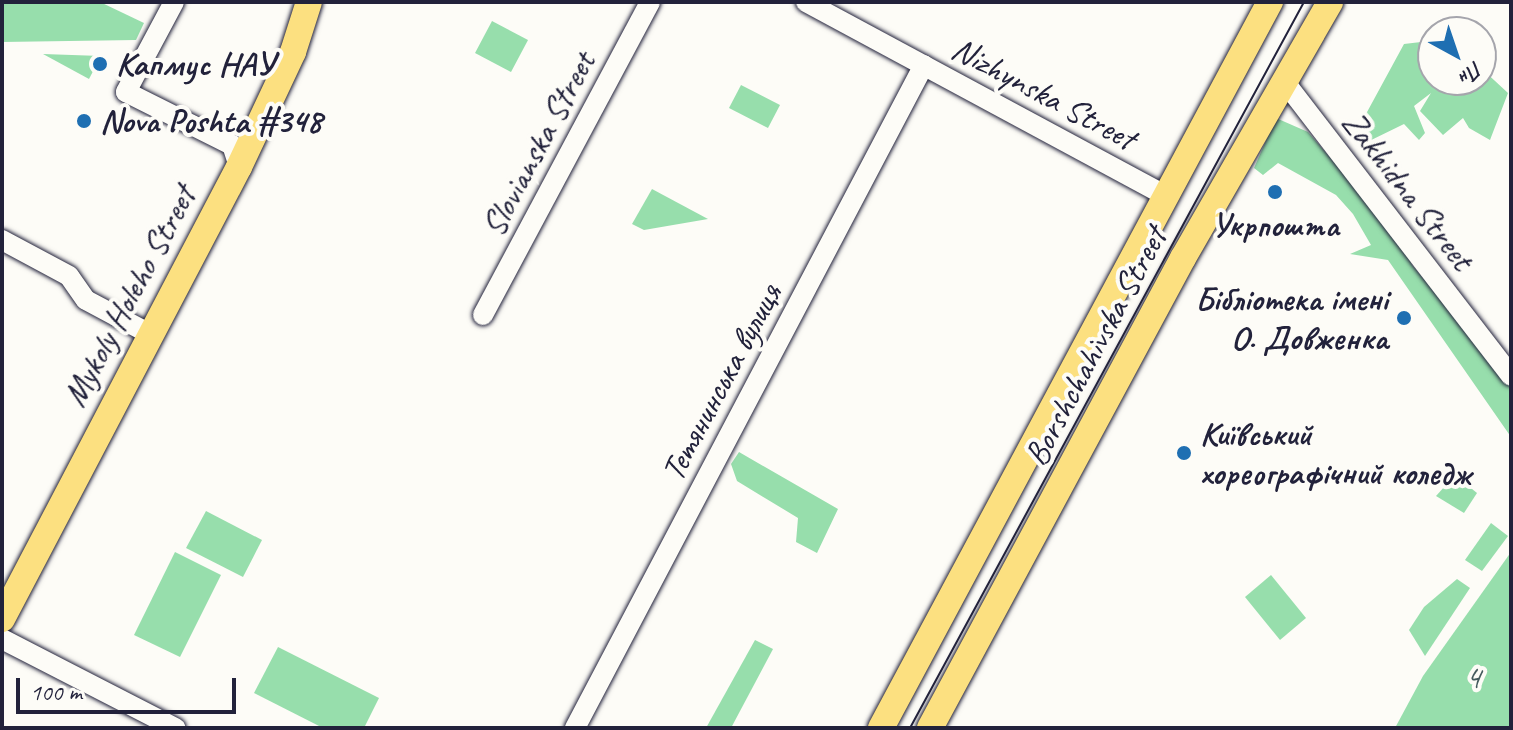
<!DOCTYPE html>
<meta charset="utf-8">
<style>
body{margin:0}
#map{position:relative;width:1513px;height:730px;overflow:hidden;background:#fdfcf7;font-family:Caveat,sans-serif}
div>[style]{position:absolute}
.green>*{inset:0;background:#97deac}
.roads{filter:drop-shadow(0 0 2px #22223b) drop-shadow(0 0 2px #22223b)}
.minor>*{height:20px;margin:-10px;padding:0 10px;transform-origin:10px;border-radius:10px;background:#fdfcf7}
.major>*{height:26px;margin:-13px;padding:0 13px;transform-origin:13px;border-radius:13px;background:#fce080}
.tram>*{height:2px;margin:-1px;padding:0 1px;transform-origin:1px;border-radius:1px;background:#22223b}
.dots>*{width:22px;height:22px;translate:-50% -50%;box-sizing:border-box;border:4px solid #fdfcf7;border-radius:50%}
span{translate:-50% -50%;white-space:nowrap;text-align:center;line-height:1.15;-webkit-text-stroke:8px #fdfcf7;paint-order:stroke}
.poi-label{font-size:34px;color:#22223b;font-weight:700}
.left{translate:0 -50%;text-align:left}
.right{translate:-100% -50%;text-align:right}
.street-label{font-size:34px;color:#22223b}
.park-label{font-size:34px;color:#455a5d}
.frame{position:absolute;inset:0;border:4px solid #22223b;pointer-events:none}
.north{position:absolute;left:1417px;top:16px;width:80px;height:80px;box-sizing:border-box;background:#fdfcf7;border:2px solid #a5a5ac;border-radius:50%;rotate:140deg;font-size:22px;font-weight:700;line-height:32px;text-align:center;color:#22223b}
.north::after{content:'';display:block;margin:auto;width:28px;height:36px;background:#1f6fb2;clip-path:polygon(50% 0,100% 100%,50% 72%,0 100%)}
.scale{position:absolute;left:16px;top:678px;width:220px;height:36px;box-sizing:border-box;border:4px solid #22223b;border-top:0;padding-left:10px;font-size:24px;line-height:28px;white-space:nowrap;color:#22223b;-webkit-text-stroke:6px #fdfcf7;paint-order:stroke}
</style>
<div id="map">
<div class="green">
<div style="clip-path:polygon(2px 2px,100px 2px,144px 23px,136px 40px,2px 42px)"></div>
<div style="clip-path:polygon(492px 21px,528px 40px,511px 72px,475px 53px)"></div>
<div style="clip-path:polygon(1421px 42px,1433px 46px,1433px 80px,1481px 80px,1481px 68px,1508px 93px,1490px 140px,1469px 128px,1463px 118px,1443px 135px,1420px 111px,1431px 93px,1414px 106px,1425px 133px,1419px 140px,1404px 124px,1359px 146px,1354px 136px,1404px 44px)"></div>
<div style="clip-path:polygon(43px 54px,101px 56px,89px 79px)"></div>
<div style="clip-path:polygon(741px 85px,780px 105px,768px 128px,729px 108px)"></div>
<div style="clip-path:polygon(1276px 118px,1308px 132px,1405px 244px,1412px 265px,1497px 364px,1511px 387px,1511px 437px,1388px 260px,1350px 254px,1371px 245px,1353px 214px,1336px 195px,1278px 163px,1263px 175px,1254px 168px)"></div>
<div style="clip-path:polygon(652px 189px,708px 219px,644px 230px,632px 224px)"></div>
<div style="clip-path:polygon(739px 452px,838px 509px,817px 553px,796px 542px,798px 518px,737px 481px,731px 464px)"></div>
<div style="clip-path:polygon(1455px 475px,1477px 493px,1464px 513px,1436px 496px)"></div>
<div style="clip-path:polygon(206px 511px,262px 540px,243px 577px,186px 548px)"></div>
<div style="clip-path:polygon(1491px 523px,1508px 536px,1482px 571px,1465px 560px)"></div>
<div style="clip-path:polygon(175px 552px,221px 575px,180px 657px,134px 635px)"></div>
<div style="clip-path:polygon(1511px 552px,1511px 728px,1395px 728px,1423px 676px)"></div>
<div style="clip-path:polygon(1271px 575px,1306px 618px,1280px 640px,1245px 597px)"></div>
<div style="clip-path:polygon(1457px 579px,1470px 588px,1425px 656px,1409px 630px,1424px 607px)"></div>
<div style="clip-path:polygon(755px 640px,773px 649px,731px 728px,706px 728px)"></div>
<div style="clip-path:polygon(278px 647px,379px 698px,364px 728px,323px 728px,254px 693px)"></div>
</div>
<div class="roads">
<div class="minor">
<div style="left:174px;top:2px;width:102px;rotate:118.1deg"></div>
<div style="left:126px;top:92px;width:119px;rotate:26.6deg"></div>
<div style="left:232px;top:145px;width:23px;rotate:72deg"></div>
<div style="left:806px;top:2px;width:410px;rotate:28.3deg"></div>
<div style="left:1284px;top:81px;width:372px;rotate:52.4deg"></div>
<div style="left:2px;top:240px;width:76px;rotate:28.2deg"></div>
<div style="left:69px;top:276px;width:29px;rotate:55deg"></div>
<div style="left:86px;top:300px;width:70px;rotate:28deg"></div>
<div style="left:483px;top:315px;width:355px;rotate:-61.9deg"></div>
<div style="left:2px;top:639px;width:195px;rotate:27.2deg"></div>
<div style="left:575px;top:728px;width:749px;rotate:-62.24deg"></div>
</div>
<div class="major">
<div style="left:2px;top:619px;width:510px;rotate:-62.33deg"></div>
<div style="left:239px;top:167px;width:127px;rotate:-64.8deg"></div>
<div style="left:293px;top:52px;width:52px;rotate:-72.3deg"></div>
<div style="left:881px;top:728px;width:824px;rotate:-61.82deg"></div>
<div style="left:930px;top:728px;width:534px;rotate:-61.71deg"></div>
<div style="left:1183px;top:258px;width:295px;rotate:-60.1deg"></div>
</div>
</div>
<div class="tram">
<div style="left:910px;top:728px;width:826px;rotate:-61.51deg"></div>
</div>
<div class="dots">
<div style="left:100px;top:64px;background:#1f6fb2"></div>
<div style="left:84px;top:121px;background:#1f6fb2"></div>
<div style="left:1275px;top:192px;background:#1f6fb2"></div>
<div style="left:1404px;top:318px;background:#1f6fb2"></div>
<div style="left:1184px;top:453px;background:#1f6fb2"></div>
</div>
<div class="poi-label">
<span class="left" style="left:116px;top:64px">Капмус НАУ</span>
<span class="left" style="left:100px;top:121px">Nova Poshta #348</span>
<span style="left:1275px;top:225px">Укрпошта</span>
<span class="right" style="left:1388px;top:318px">Бібліотека імені<br>О. Довженка</span>
<span class="left" style="left:1200px;top:453px">Київський<br>хореографічний коледж</span>
</div>
<div class="street-label">
<span style="left:1044px;top:93px;rotate:28deg">Nizhynska Street</span>
<span style="left:538px;top:144px;rotate:-62deg">Slovianska Street</span>
<span style="left:1408px;top:190px;rotate:52deg">Zakhidna Street</span>
<span style="left:129px;top:296px;rotate:-62deg">Mykoly Holeho Street</span>
<span style="left:1095px;top:346px;rotate:-62deg">Borshchahivska Street</span>
<span style="left:721px;top:382px;rotate:-62deg">Тетянинська вулиця</span>
</div>
<div class="park-label">
<span style="left:1473px;top:677px">4</span>
</div>
<div class="frame"></div>
<div class="north">Пн</div>
<div class="scale">100 m</div>
</div>
